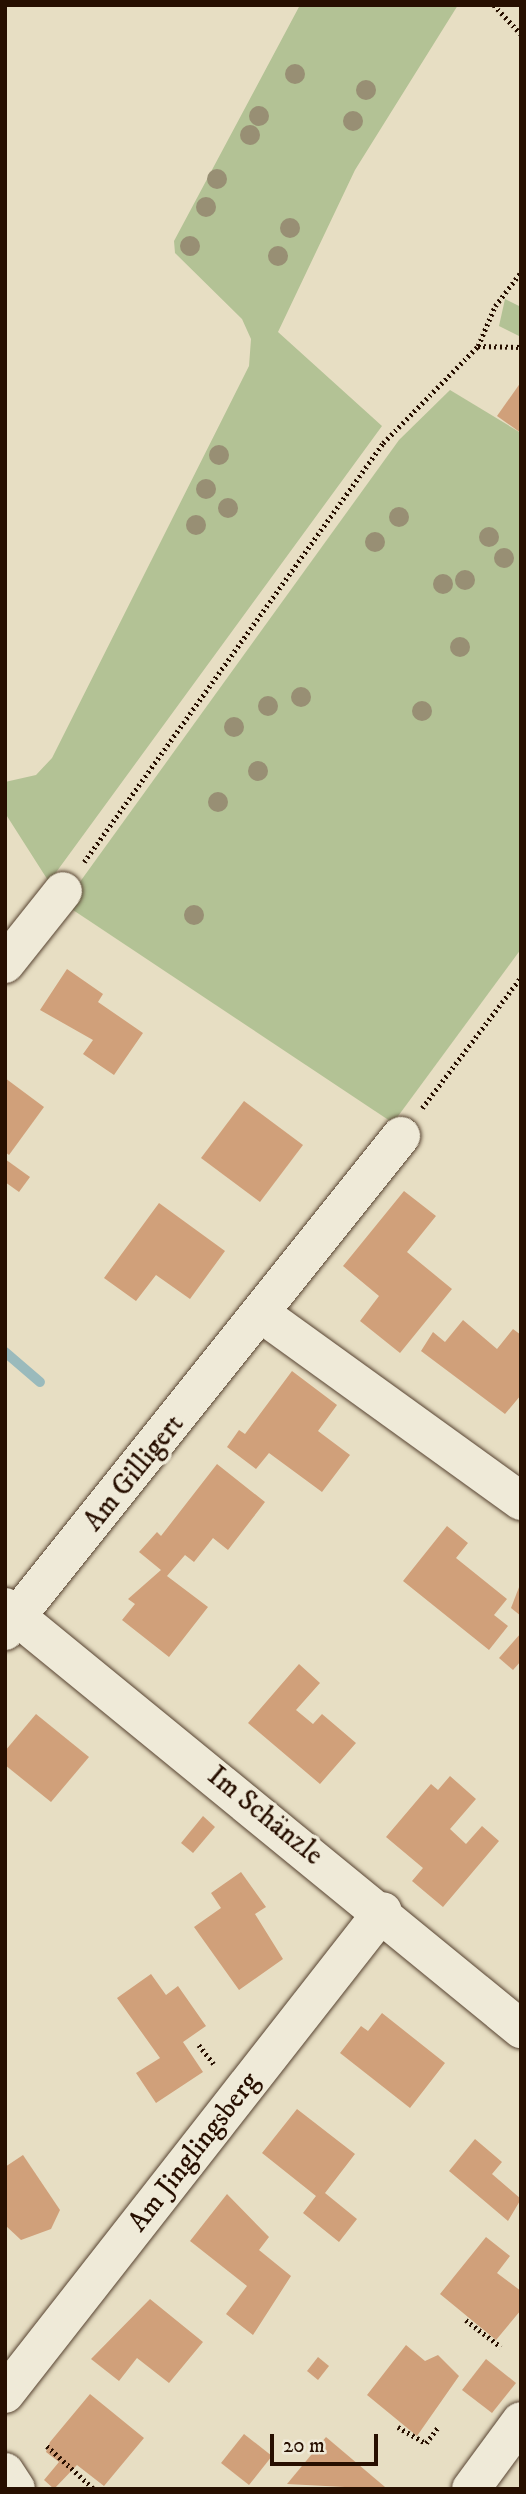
<!DOCTYPE html>
<meta charset="utf-8">
<style>
body{margin:0}
#map{position:relative;width:526px;height:2494px;overflow:hidden;background:#e7dec3;font-family:"IM FELL DW Pica",serif}
div>[style]{position:absolute}
.green>*{inset:0;background:#b3c295}
.stream>*{height:10px;margin:-5px;padding:0 5px;transform-origin:5px;border-radius:5px;background:#9ababc}
.building>*{inset:0;background:#d0a07a}
.path>*{height:4.5px;margin-top:-2.25px;transform-origin:0;background:repeating-linear-gradient(90deg,#270f00 0 2px,transparent 0 5.5px)}
.roads{filter:drop-shadow(0 0 2px #574331) drop-shadow(0 0 2px #574331)}
.minor>*{height:38px;margin:-19px;padding:0 19px;transform-origin:19px;border-radius:19px;background:#efead8}
.trees>*{width:20px;height:20px;margin:-10px;border-radius:50%;background:#988f74}
span{translate:-50% -50%;white-space:nowrap;text-align:center;line-height:1.15;-webkit-text-stroke:7px #efead8;paint-order:stroke}
.street-label{font-size:28px;color:#270f00}
.frame{position:absolute;inset:0;border:7px solid #270f00;pointer-events:none}
.scale{position:absolute;left:270px;top:2434px;width:108px;height:32px;box-sizing:border-box;border:4px solid #270f00;border-top:0;padding-left:9px;font-size:21px;line-height:24px;white-space:nowrap;color:#270f00;-webkit-text-stroke:5px #efead8;paint-order:stroke}
</style>
<div id="map">
<div class="green">
<div style="clip-path:polygon(300px 5px,458px 5px,355px 170px,278px 332px,382px 426px,49px 882px,5px 813px,5px 782px,36px 775px,52px 758px,249px 366px,251px 339px,242px 319px,175px 253px,174px 241px)"></div>
<div style="clip-path:polygon(505px 299px,521px 307px,521px 337px,499px 326px)"></div>
<div style="clip-path:polygon(450px 390px,521px 433px,521px 949px,393px 1123px,64px 904px,399px 440px)"></div>
</div>
<div class="stream">
<div style="left:5px;top:1352px;width:46px;rotate:40.6deg"></div>
</div>
<div class="building">
<div style="clip-path:polygon(521px 382px,521px 433px,497px 416px)"></div>
<div style="clip-path:polygon(67px 969px,103px 994px,98px 1002px,143px 1033px,114px 1075px,83px 1054px,93px 1040px,40px 1010px)"></div>
<div style="clip-path:polygon(5px 1078px,44px 1107px,9px 1155px,5px 1152px)"></div>
<div style="clip-path:polygon(244px 1101px,303px 1145px,260px 1202px,201px 1158px)"></div>
<div style="clip-path:polygon(5px 1159px,30px 1177px,19px 1192px,5px 1182px)"></div>
<div style="clip-path:polygon(404px 1191px,436px 1216px,407px 1252px,452px 1289px,400px 1353px,360px 1321px,379px 1296px,343px 1266px)"></div>
<div style="clip-path:polygon(159px 1203px,225px 1251px,190px 1299px,156px 1275px,136px 1301px,104px 1278px)"></div>
<div style="clip-path:polygon(463px 1320px,497px 1349px,513px 1329px,521px 1335px,521px 1395px,505px 1414px,421px 1351px,433px 1332px,445px 1342px)"></div>
<div style="clip-path:polygon(292px 1371px,337px 1405px,318px 1431px,350px 1455px,322px 1492px,269px 1453px,256px 1469px,227px 1447px,239px 1430px,245px 1434px)"></div>
<div style="clip-path:polygon(217px 1464px,265px 1502px,228px 1550px,213px 1538px,194px 1562px,185px 1555px,167px 1576px,208px 1607px,169px 1657px,122px 1620px,135px 1604px,128px 1599px,161px 1570px,139px 1552px,157px 1532px,161px 1536px)"></div>
<div style="clip-path:polygon(447px 1526px,468px 1543px,456px 1558px,507px 1599px,494px 1615px,508px 1626px,489px 1650px,403px 1581px)"></div>
<div style="clip-path:polygon(521px 1582px,521px 1616px,511px 1608px)"></div>
<div style="clip-path:polygon(521px 1633px,521px 1661px,513px 1670px,499px 1658px)"></div>
<div style="clip-path:polygon(299px 1664px,320px 1683px,296px 1710px,313px 1724px,322px 1714px,356px 1743px,320px 1784px,248px 1723px)"></div>
<div style="clip-path:polygon(36px 1714px,89px 1757px,51px 1802px,5px 1765px,5px 1751px)"></div>
<div style="clip-path:polygon(450px 1776px,476px 1799px,450px 1829px,466px 1844px,482px 1826px,499px 1841px,443px 1907px,412px 1881px,423px 1868px,386px 1837px,431px 1784px,438px 1790px)"></div>
<div style="clip-path:polygon(203px 1816px,215px 1827px,193px 1853px,181px 1843px)"></div>
<div style="clip-path:polygon(241px 1872px,266px 1907px,255px 1914px,283px 1959px,239px 1990px,194px 1927px,221px 1908px,211px 1893px)"></div>
<div style="clip-path:polygon(151px 1974px,166px 1995px,178px 1986px,206px 2026px,183px 2042px,203px 2072px,156px 2103px,136px 2073px,160px 2058px,117px 1998px)"></div>
<div style="clip-path:polygon(382px 2013px,445px 2063px,410px 2108px,340px 2053px,361px 2026px,368px 2031px)"></div>
<div style="clip-path:polygon(297px 2109px,355px 2154px,325px 2193px,357px 2219px,339px 2242px,303px 2213px,316px 2196px,262px 2153px)"></div>
<div style="clip-path:polygon(475px 2139px,502px 2162px,492px 2174px,521px 2199px,508px 2221px,449px 2171px)"></div>
<div style="clip-path:polygon(23px 2155px,60px 2210px,51px 2229px,21px 2240px,5px 2225px,5px 2167px)"></div>
<div style="clip-path:polygon(227px 2194px,269px 2237px,259px 2250px,291px 2276px,253px 2335px,226px 2314px,247px 2286px,190px 2241px)"></div>
<div style="clip-path:polygon(486px 2237px,510px 2256px,497px 2273px,521px 2291px,521px 2310px,496px 2340px,440px 2294px)"></div>
<div style="clip-path:polygon(150px 2299px,203px 2342px,169px 2383px,137px 2358px,119px 2381px,91px 2359px)"></div>
<div style="clip-path:polygon(406px 2345px,425px 2361px,438px 2355px,459px 2376px,417px 2436px,367px 2395px)"></div>
<div style="clip-path:polygon(318px 2357px,329px 2366px,318px 2380px,307px 2371px)"></div>
<div style="clip-path:polygon(486px 2359px,516px 2383px,492px 2413px,462px 2390px)"></div>
<div style="clip-path:polygon(90px 2394px,144px 2438px,104px 2486px,77px 2465px,54px 2489px,44px 2480px,59px 2462px,46px 2452px,50px 2442px)"></div>
<div style="clip-path:polygon(244px 2434px,272px 2456px,249px 2485px,221px 2463px)"></div>
<div style="clip-path:polygon(326px 2437px,385px 2487px,383px 2489px,287px 2484px)"></div>
</div>
<div class="path">
<div style="left:494px;top:5px;width:40px;rotate:47deg"></div>
<div style="left:478px;top:346px;width:43px;rotate:-67deg"></div>
<div style="left:495px;top:306px;width:43px;rotate:-52.6deg"></div>
<div style="left:84px;top:862px;width:515px;rotate:-54.49deg"></div>
<div style="left:383px;top:443px;width:136px;rotate:-45.6deg"></div>
<div style="left:478px;top:346px;width:43px;rotate:1.3deg"></div>
<div style="left:422px;top:1108px;width:164px;rotate:-52.9deg"></div>
<div style="left:199px;top:2045px;width:24px;rotate:52deg"></div>
<div style="left:466px;top:2320px;width:44px;rotate:37.6deg"></div>
<div style="left:398px;top:2427px;width:32px;rotate:30deg"></div>
<div style="left:426px;top:2443px;width:20px;rotate:-53deg"></div>
<div style="left:47px;top:2446px;width:64px;rotate:42.5deg"></div>
</div>
<div class="roads">
<div class="minor">
<div style="left:5px;top:964px;width:93px;rotate:-51.5deg"></div>
<div style="left:263px;top:1315px;width:318px;rotate:35.8deg"></div>
<div style="left:5px;top:1607px;width:667px;rotate:39.28deg"></div>
<div style="left:5px;top:1631px;width:634px;rotate:-51.34deg"></div>
<div style="left:5px;top:2394px;width:613px;rotate:-51.95deg"></div>
<div style="left:5px;top:2472px;width:20px;rotate:57deg"></div>
<div style="left:471px;top:2489px;width:84px;rotate:-53.7deg"></div>
</div>
</div>
<div class="trees">
<div style="left:295px;top:74px"></div>
<div style="left:366px;top:90px"></div>
<div style="left:259px;top:116px"></div>
<div style="left:353px;top:121px"></div>
<div style="left:250px;top:135px"></div>
<div style="left:217px;top:179px"></div>
<div style="left:206px;top:207px"></div>
<div style="left:290px;top:228px"></div>
<div style="left:190px;top:246px"></div>
<div style="left:278px;top:256px"></div>
<div style="left:219px;top:455px"></div>
<div style="left:206px;top:489px"></div>
<div style="left:228px;top:508px"></div>
<div style="left:399px;top:517px"></div>
<div style="left:196px;top:525px"></div>
<div style="left:489px;top:537px"></div>
<div style="left:375px;top:542px"></div>
<div style="left:504px;top:558px"></div>
<div style="left:465px;top:580px"></div>
<div style="left:443px;top:584px"></div>
<div style="left:460px;top:647px"></div>
<div style="left:301px;top:697px"></div>
<div style="left:268px;top:706px"></div>
<div style="left:422px;top:711px"></div>
<div style="left:234px;top:727px"></div>
<div style="left:258px;top:771px"></div>
<div style="left:218px;top:802px"></div>
<div style="left:194px;top:915px"></div>
</div>
<div class="street-label">
<span style="left:134px;top:1473px;rotate:-51deg">Am Gilligert</span>
<span style="left:265px;top:1816px;rotate:39deg">Im Schänzle</span>
<span style="left:194px;top:2152px;rotate:-52deg">Am Jinglingsberg</span>
</div>
<div class="frame"></div>
<div class="scale">20 m</div>
</div>
